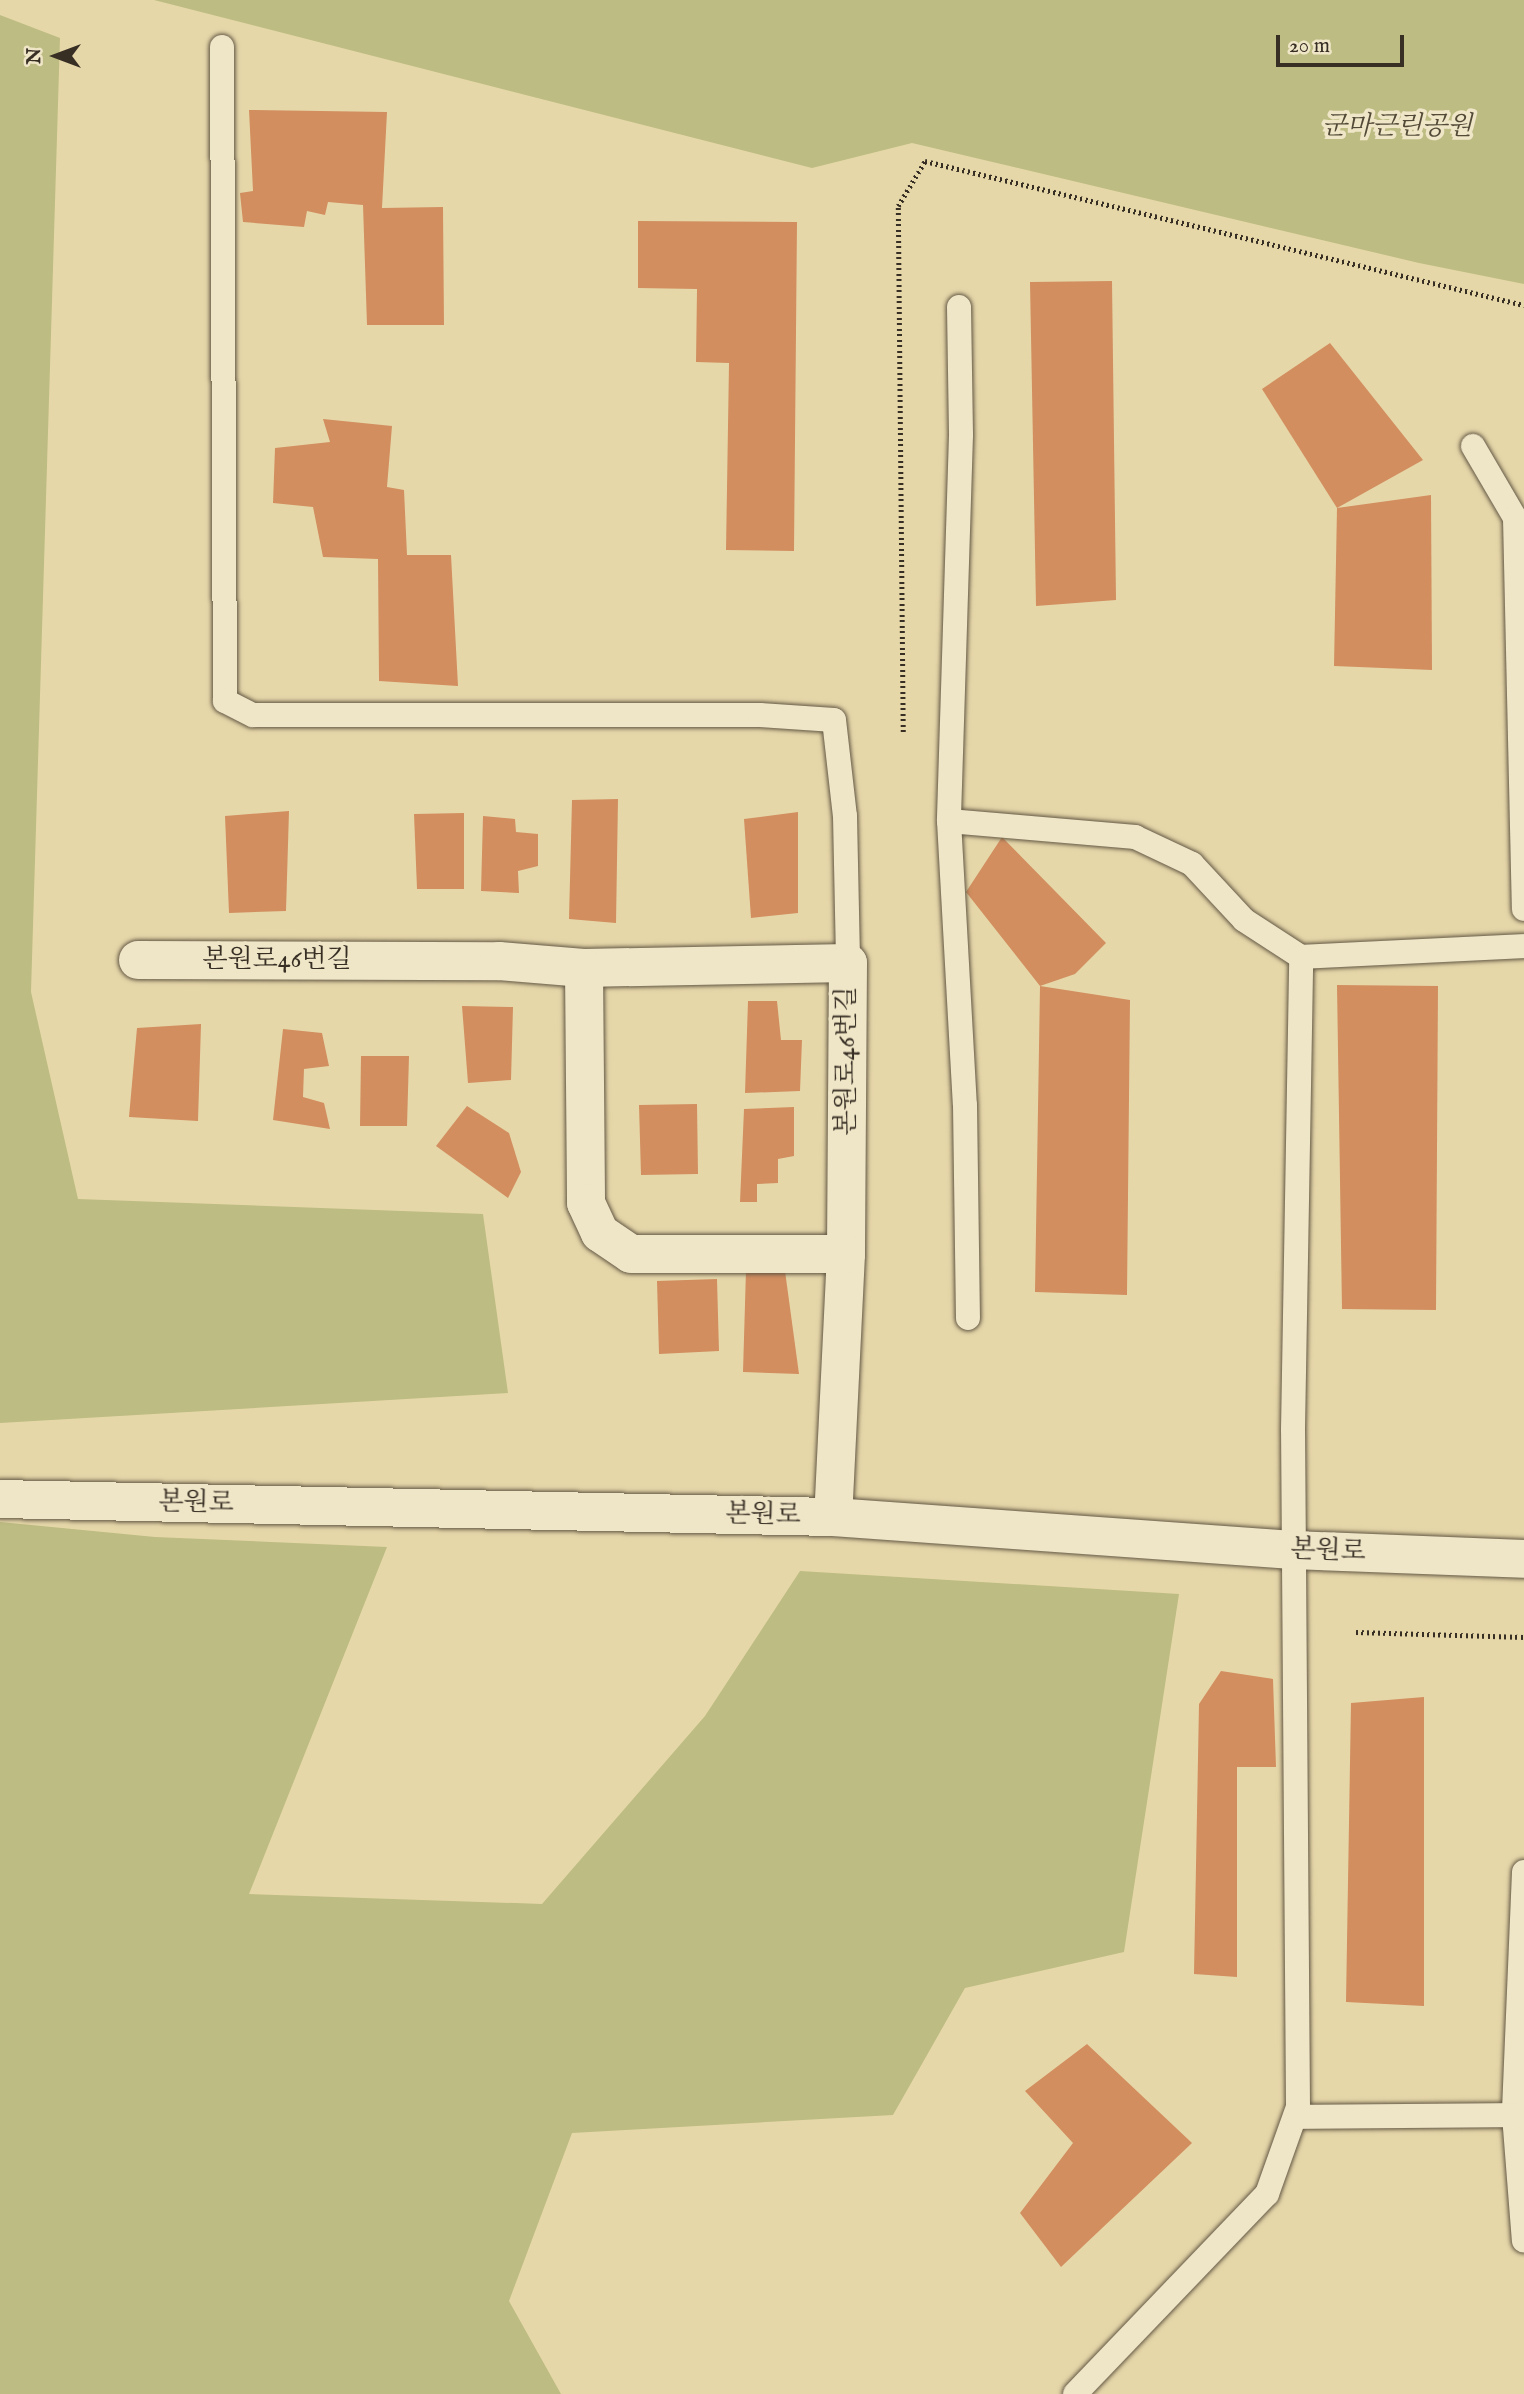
<!DOCTYPE html>
<meta charset="utf-8">
<style>
body{margin:0}
#map{position:relative;width:1524px;height:2394px;overflow:hidden;background:#e6d7a9;font-family:"IM FELL English","Noto Serif KR",serif}
div>[style]{position:absolute}
.green>*{inset:0;background:#bdbc82}
.building>*{inset:0;background:#d28e5f}
.path>*{height:4.5px;margin-top:-2.25px;transform-origin:0;background:repeating-linear-gradient(90deg,#372e24 0 2px,transparent 0 5.5px)}
.roads{filter:drop-shadow(0 0 2px #635845) drop-shadow(0 0 2px #635845)}
.service>*{height:24px;margin:-12px;padding:0 12px;transform-origin:12px;border-radius:12px;background:#efe5c7}
.minor>*{height:38px;margin:-19px;padding:0 19px;transform-origin:19px;border-radius:19px;background:#efe5c7}
span{translate:-50% -50%;white-space:nowrap;text-align:center;line-height:1.15;-webkit-text-stroke:7px #efe5c7;paint-order:stroke}
.park-label{font-size:26px;color:#524a37;font-style:italic}
.street-label{font-size:26px;color:#372e24}
.north{position:absolute;left:21px;top:21px;width:70px;height:70px;-webkit-text-stroke:5px #efe5c7;paint-order:stroke;rotate:270deg;font-size:19px;font-weight:700;line-height:28px;text-align:center;color:#372e24}
.north::after{content:'';display:block;margin:auto;width:24px;height:32px;background:#372e24;clip-path:polygon(50% 0,100% 100%,50% 72%,0 100%)}
.scale{position:absolute;left:1276px;top:35px;width:128px;height:32px;box-sizing:border-box;border:4px solid #372e24;border-top:0;padding-left:9px;font-size:21px;line-height:24px;white-space:nowrap;color:#372e24;-webkit-text-stroke:5px #efe5c7;paint-order:stroke}
</style>
<div id="map">
<div class="green">
<div style="clip-path:polygon(154px 0,1524px 0,1524px 284px,1419px 263px,912px 143px,812px 168px)"></div>
<div style="clip-path:polygon(0 15px,60px 38px,31px 992px,78px 1199px,483px 1214px,508px 1393px,0 1423px)"></div>
<div style="clip-path:polygon(0 1522px,155px 1537px,387px 1547px,249px 1894px,542px 1904px,705px 1716px,800px 1571px,1179px 1594px,1124px 1952px,965px 1988px,893px 2115px,572px 2133px,509px 2301px,561px 2394px,0 2394px)"></div>
</div>
<div class="building">
<div style="clip-path:polygon(249px 110px,387px 112px,382px 208px,443px 207px,444px 325px,367px 325px,363px 205px,328px 202px,325px 215px,307px 211px,304px 227px,243px 222px,240px 193px,253px 191px)"></div>
<div style="clip-path:polygon(638px 221px,797px 222px,794px 551px,726px 550px,729px 363px,696px 362px,697px 289px,638px 288px)"></div>
<div style="clip-path:polygon(1112px 281px,1116px 600px,1036px 606px,1030px 282px)"></div>
<div style="clip-path:polygon(1330px 343px,1423px 460px,1337px 508px,1262px 389px)"></div>
<div style="clip-path:polygon(323px 419px,392px 426px,387px 487px,404px 490px,407px 555px,451px 555px,458px 686px,379px 681px,378px 559px,323px 557px,313px 507px,273px 503px,275px 448px,330px 442px)"></div>
<div style="clip-path:polygon(1431px 495px,1432px 670px,1334px 666px,1337px 508px)"></div>
<div style="clip-path:polygon(618px 799px,616px 923px,569px 919px,572px 800px)"></div>
<div style="clip-path:polygon(289px 811px,286px 911px,229px 913px,225px 816px)"></div>
<div style="clip-path:polygon(798px 812px,798px 913px,751px 918px,744px 819px)"></div>
<div style="clip-path:polygon(464px 813px,464px 889px,417px 889px,414px 814px)"></div>
<div style="clip-path:polygon(483px 816px,515px 819px,516px 832px,538px 834px,538px 866px,518px 871px,519px 893px,481px 891px)"></div>
<div style="clip-path:polygon(1002px 837px,1106px 943px,1075px 974px,1040px 986px,1130px 1000px,1127px 1295px,1035px 1292px,1040px 986px,966px 892px)"></div>
<div style="clip-path:polygon(1337px 985px,1438px 986px,1436px 1310px,1342px 1309px)"></div>
<div style="clip-path:polygon(748px 1001px,777px 1001px,781px 1040px,802px 1040px,800px 1091px,745px 1093px)"></div>
<div style="clip-path:polygon(462px 1006px,513px 1007px,511px 1080px,468px 1083px)"></div>
<div style="clip-path:polygon(201px 1024px,198px 1121px,129px 1117px,137px 1028px)"></div>
<div style="clip-path:polygon(283px 1029px,322px 1033px,329px 1066px,304px 1069px,303px 1097px,324px 1103px,330px 1129px,273px 1120px)"></div>
<div style="clip-path:polygon(361px 1056px,409px 1056px,407px 1126px,360px 1126px)"></div>
<div style="clip-path:polygon(697px 1104px,698px 1174px,641px 1175px,639px 1105px)"></div>
<div style="clip-path:polygon(467px 1106px,509px 1133px,521px 1172px,508px 1198px,436px 1146px)"></div>
<div style="clip-path:polygon(794px 1107px,794px 1156px,778px 1159px,778px 1183px,757px 1184px,757px 1202px,740px 1202px,744px 1109px)"></div>
<div style="clip-path:polygon(746px 1270px,785px 1271px,799px 1374px,743px 1372px)"></div>
<div style="clip-path:polygon(717px 1279px,719px 1351px,659px 1354px,657px 1281px)"></div>
<div style="clip-path:polygon(1221px 1671px,1273px 1679px,1276px 1767px,1237px 1767px,1237px 1977px,1194px 1974px,1199px 1704px)"></div>
<div style="clip-path:polygon(1424px 1697px,1424px 2006px,1346px 2002px,1351px 1703px)"></div>
<div style="clip-path:polygon(1087px 2044px,1192px 2143px,1061px 2267px,1020px 2213px,1073px 2143px,1025px 2091px)"></div>
</div>
<div class="path">
<div style="left:903px;top:732px;width:526px;rotate:-90.54deg"></div>
<div style="left:898px;top:206px;width:52px;rotate:-59deg"></div>
<div style="left:925px;top:161px;width:616px;rotate:13.52deg"></div>
<div style="left:1356px;top:1632px;width:168px;rotate:1.7deg"></div>
</div>
<div class="roads">
<div class="service">
<div style="left:222px;top:47px;width:654px;rotate:89.74deg"></div>
<div style="left:225px;top:701px;width:31px;rotate:27deg"></div>
<div style="left:253px;top:715px;width:507px"></div>
<div style="left:760px;top:715px;width:74px;rotate:3.9deg"></div>
<div style="left:834px;top:720px;width:97px;rotate:83.5deg"></div>
<div style="left:845px;top:816px;width:147px;rotate:88.8deg"></div>
<div style="left:959px;top:307px;width:128px;rotate:89.1deg"></div>
<div style="left:961px;top:435px;width:386px;rotate:91.8deg"></div>
<div style="left:949px;top:821px;width:284px;rotate:86.8deg"></div>
<div style="left:965px;top:1105px;width:213px;rotate:89.2deg"></div>
<div style="left:1473px;top:446px;width:83px;rotate:59.7deg"></div>
<div style="left:1515px;top:518px;width:391px;rotate:88.7deg"></div>
<div style="left:949px;top:821px;width:187px;rotate:4.9deg"></div>
<div style="left:1135px;top:837px;width:63px;rotate:25.3deg"></div>
<div style="left:1192px;top:864px;width:76px;rotate:47.1deg"></div>
<div style="left:1244px;top:920px;width:68px;rotate:33deg"></div>
<div style="left:1301px;top:957px;width:223px;rotate:-2.8deg"></div>
<div style="left:1524px;top:1872px;width:243px;rotate:92.4deg"></div>
<div style="left:1514px;top:2115px;width:126px;rotate:85.5deg"></div>
<div style="left:1295px;top:2117px;width:219px;rotate:-0.5deg"></div>
<div style="left:1075px;top:2394px;width:277px;rotate:-46.2deg"></div>
<div style="left:1267px;top:2194px;width:92px;rotate:-70.4deg"></div>
<div style="left:1298px;top:2107px;width:677px;rotate:-90.42deg"></div>
<div style="left:1293px;top:1430px;width:473px;rotate:-89deg"></div>
</div>
<div class="minor">
<div style="left:138px;top:960px;width:361px;rotate:0.2deg"></div>
<div style="left:499px;top:961px;width:85px;rotate:4.7deg"></div>
<div style="left:584px;top:968px;width:264px;rotate:-1.1deg"></div>
<div style="left:848px;top:963px;width:291px;rotate:90.4deg"></div>
<div style="left:846px;top:1254px;width:263px;rotate:92.8deg"></div>
<div style="left:584px;top:968px;width:235px;rotate:89.5deg"></div>
<div style="left:586px;top:1203px;width:33px;rotate:65deg"></div>
<div style="left:600px;top:1233px;width:37px;rotate:34deg"></div>
<div style="left:631px;top:1254px;width:215px"></div>
<div style="left:0;top:1499px;width:833px;rotate:1.24deg"></div>
<div style="left:833px;top:1517px;width:461px;rotate:4.1deg"></div>
<div style="left:1293px;top:1550px;width:231px;rotate:2.2deg"></div>
</div>
</div>
<div class="park-label">
<span style="left:1397px;top:127px">군마근린공원</span>
</div>
<div class="street-label">
<span style="left:277px;top:960px">본원로46번길</span>
<span style="left:847px;top:1061px;rotate:-90deg">본원로46번길</span>
<span style="left:196px;top:1503px;rotate:1deg">본원로</span>
<span style="left:763px;top:1515px;rotate:1deg">본원로</span>
<span style="left:1328px;top:1551px;rotate:2deg">본원로</span>
</div>
<div class="north">N</div>
<div class="scale">20 m</div>
</div>
